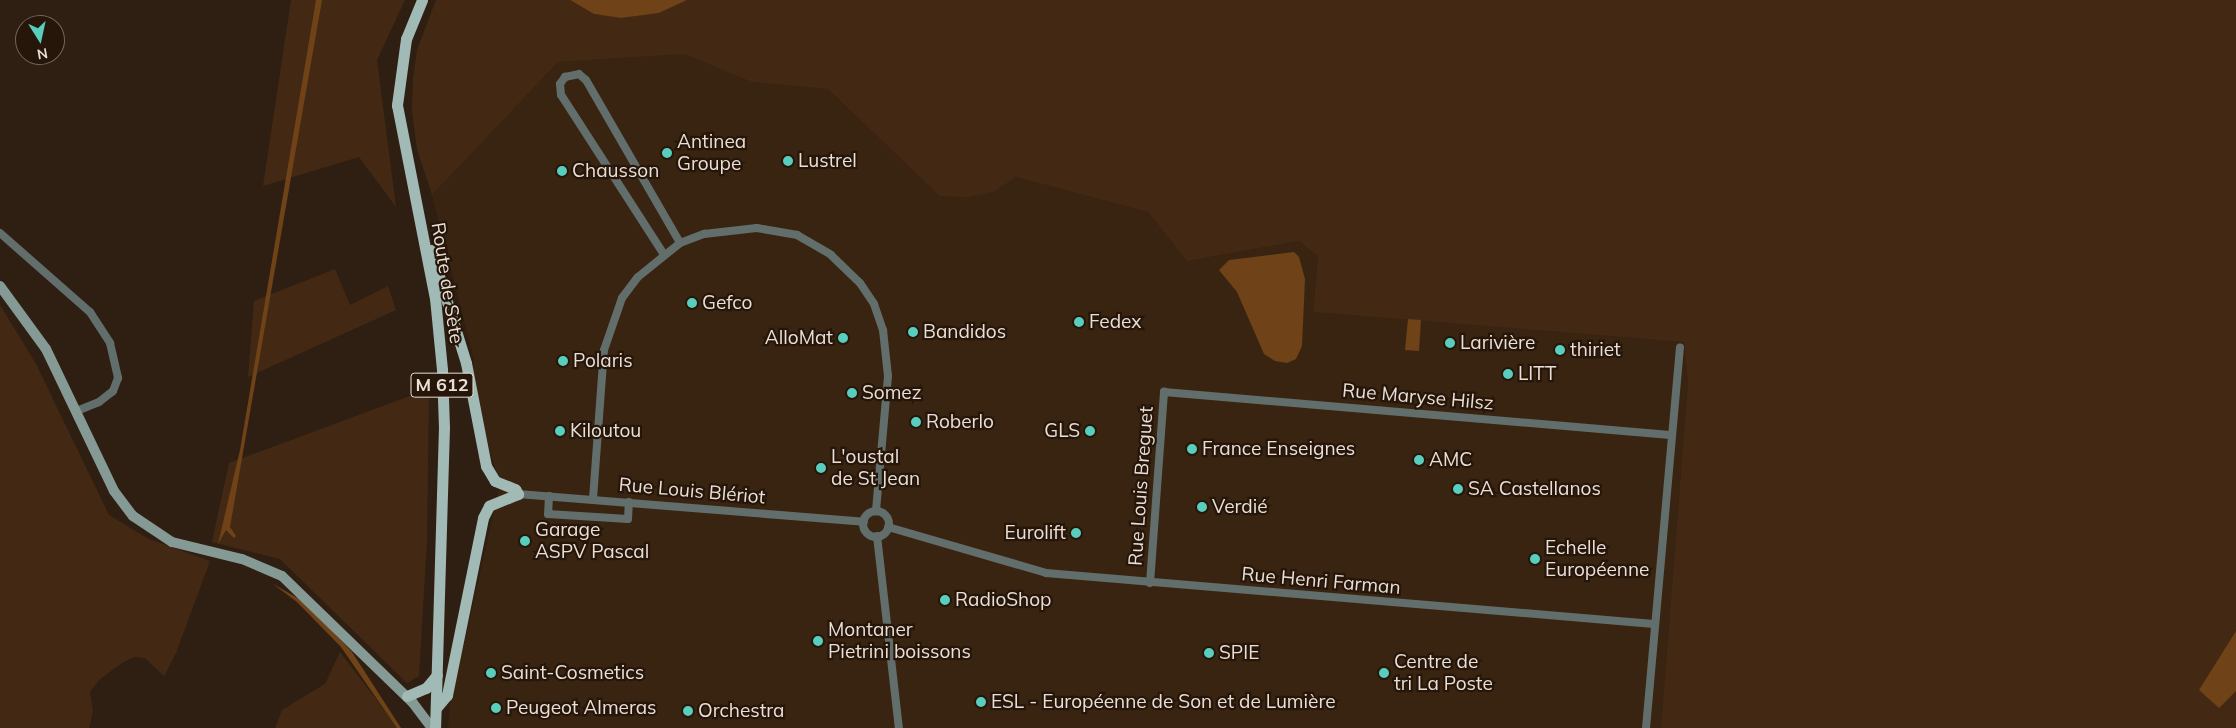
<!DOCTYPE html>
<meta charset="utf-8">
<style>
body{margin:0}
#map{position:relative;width:2236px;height:728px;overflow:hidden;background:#2f1f12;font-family:Mulish,sans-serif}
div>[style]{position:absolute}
.built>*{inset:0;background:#392412}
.green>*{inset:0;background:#432913}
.water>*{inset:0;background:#6f4218}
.street>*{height:8px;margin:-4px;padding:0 4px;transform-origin:4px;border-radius:4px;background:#626e6c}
.street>.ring{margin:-4px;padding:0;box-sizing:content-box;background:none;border:8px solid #626e6c;border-radius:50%}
.secondary>*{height:10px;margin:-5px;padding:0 5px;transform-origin:5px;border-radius:5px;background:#859995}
.primary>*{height:11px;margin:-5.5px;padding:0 5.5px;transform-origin:5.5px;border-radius:5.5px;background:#a1bab5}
.dots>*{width:14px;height:14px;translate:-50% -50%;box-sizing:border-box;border:2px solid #251609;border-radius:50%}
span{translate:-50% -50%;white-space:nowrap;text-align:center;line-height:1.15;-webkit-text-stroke:4.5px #251609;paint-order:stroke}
.shield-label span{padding:1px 4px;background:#251609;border:1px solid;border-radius:4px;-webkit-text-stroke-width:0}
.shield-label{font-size:18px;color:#eadfd7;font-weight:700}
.poi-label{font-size:19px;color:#eadfd7}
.left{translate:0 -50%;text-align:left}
.right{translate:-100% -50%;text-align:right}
.street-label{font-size:19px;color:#eadfd7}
.north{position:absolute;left:15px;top:15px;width:50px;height:50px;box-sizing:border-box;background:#251609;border:1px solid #74665b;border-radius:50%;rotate:170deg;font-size:14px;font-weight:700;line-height:20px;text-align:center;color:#eadfd7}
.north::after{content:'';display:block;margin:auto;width:18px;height:22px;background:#5acebe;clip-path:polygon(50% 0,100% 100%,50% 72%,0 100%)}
</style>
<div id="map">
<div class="built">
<div style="clip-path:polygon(684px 54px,752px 82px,828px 89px,941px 196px,994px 192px,1016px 177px,1148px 212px,1187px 261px,1299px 241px,1318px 256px,1313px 312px,1684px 342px,1688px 382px,1661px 728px,448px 728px,450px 706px,500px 485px,471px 387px,474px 360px,432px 195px,558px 62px)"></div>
</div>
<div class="green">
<div style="clip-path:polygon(291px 0,405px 0,377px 60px,396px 207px,359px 157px,263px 186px)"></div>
<div style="clip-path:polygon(436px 0,570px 0,594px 14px,621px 18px,659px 13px,687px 0,2236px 0,2236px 728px,1661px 728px,1688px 382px,1684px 342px,1313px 312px,1318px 256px,1299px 241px,1187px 261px,1148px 212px,1016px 177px,994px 192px,968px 197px,940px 196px,828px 89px,752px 82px,684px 54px,558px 62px,432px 195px,417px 149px,412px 112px,413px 79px,417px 50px)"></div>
<div style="clip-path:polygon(335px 269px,350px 305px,388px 286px,396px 310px,248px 377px,254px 301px)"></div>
<div style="clip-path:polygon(0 305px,36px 364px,109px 515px,149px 539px,210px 561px,176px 653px,164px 676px,145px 658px,134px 657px,122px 663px,99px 680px,90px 692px,93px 711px,89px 728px,0 728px)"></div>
<div style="clip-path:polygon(429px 389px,427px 540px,419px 676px,407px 683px,280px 559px,212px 542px,229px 463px)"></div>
<div style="clip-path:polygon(340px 652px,398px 728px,275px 728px,282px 710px,325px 684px)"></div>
</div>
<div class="water">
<div style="clip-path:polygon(316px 0,322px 0,230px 527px,236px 536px,234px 538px,226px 530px,218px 544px,240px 450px)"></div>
<div style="clip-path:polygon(570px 0,687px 0,659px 13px,621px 18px,594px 14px)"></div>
<div style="clip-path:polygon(1294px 252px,1299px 257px,1305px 279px,1302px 346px,1296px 359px,1287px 363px,1275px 361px,1264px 354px,1237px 292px,1219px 270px,1229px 260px)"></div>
<div style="clip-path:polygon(1408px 319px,1421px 320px,1419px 351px,1405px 350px)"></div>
<div style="clip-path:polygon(273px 584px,303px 601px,352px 652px,401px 728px,397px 728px,341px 647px,297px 602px)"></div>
<div style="clip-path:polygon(2236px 631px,2236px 691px,2219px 708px,2199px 690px)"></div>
</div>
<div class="street">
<div style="left:0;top:233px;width:120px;rotate:41.3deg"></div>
<div style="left:90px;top:312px;width:37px;rotate:57deg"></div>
<div style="left:110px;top:343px;width:36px;rotate:77deg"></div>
<div style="left:118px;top:378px;width:14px;rotate:111deg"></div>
<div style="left:113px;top:391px;width:18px;rotate:142deg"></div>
<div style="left:99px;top:402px;width:24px;rotate:158deg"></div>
<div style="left:663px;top:253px;width:188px;rotate:-122.8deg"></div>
<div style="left:561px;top:95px;width:11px;rotate:-95deg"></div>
<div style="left:560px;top:84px;width:9px;rotate:-54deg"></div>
<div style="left:565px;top:77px;width:14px;rotate:-12deg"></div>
<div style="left:579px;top:74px;width:9px;rotate:41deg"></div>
<div style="left:586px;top:80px;width:188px;rotate:60deg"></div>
<div style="left:518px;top:494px;width:347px;rotate:4.6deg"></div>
<div style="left:549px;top:496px;width:18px;rotate:93deg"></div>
<div style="left:548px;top:514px;width:80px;rotate:3.6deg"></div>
<div style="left:628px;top:519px;width:17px;rotate:-87deg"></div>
<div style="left:593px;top:499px;width:149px;rotate:-85.8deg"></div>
<div style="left:604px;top:350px;width:55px;rotate:-70.9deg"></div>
<div style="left:622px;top:298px;width:26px;rotate:-53deg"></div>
<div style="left:638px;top:277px;width:54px;rotate:-39deg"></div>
<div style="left:680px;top:243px;width:26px;rotate:-21deg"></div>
<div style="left:704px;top:234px;width:53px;rotate:-6.5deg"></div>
<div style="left:757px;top:228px;width:41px;rotate:9.9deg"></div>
<div style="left:797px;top:235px;width:39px;rotate:30deg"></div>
<div style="left:831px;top:255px;width:40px;rotate:44deg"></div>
<div style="left:860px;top:283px;width:25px;rotate:56deg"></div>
<div style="left:874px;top:304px;width:28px;rotate:71deg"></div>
<div style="left:883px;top:330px;width:46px;rotate:83.8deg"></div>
<div style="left:888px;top:376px;width:136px;rotate:95.1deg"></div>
<div class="ring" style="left:863px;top:511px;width:18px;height:18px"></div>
<div style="left:888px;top:527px;width:165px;rotate:16.2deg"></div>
<div style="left:1046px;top:573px;width:610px;rotate:4.79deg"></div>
<div style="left:877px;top:536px;width:193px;rotate:83.5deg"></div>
<div style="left:1150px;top:583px;width:192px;rotate:-85.8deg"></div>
<div style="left:1164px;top:392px;width:508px;rotate:4.86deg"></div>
<div style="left:1646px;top:728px;width:382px;rotate:-84.9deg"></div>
</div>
<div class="secondary">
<div style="left:0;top:286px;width:78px;rotate:53.9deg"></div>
<div style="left:46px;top:349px;width:157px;rotate:64.4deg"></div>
<div style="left:114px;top:491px;width:31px;rotate:53deg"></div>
<div style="left:133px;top:516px;width:47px;rotate:33.7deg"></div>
<div style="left:172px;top:542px;width:72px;rotate:13.7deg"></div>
<div style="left:242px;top:559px;width:43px;rotate:23deg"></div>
<div style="left:282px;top:576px;width:182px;rotate:44.1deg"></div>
<div style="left:413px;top:703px;width:31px;rotate:53deg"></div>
</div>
<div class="primary">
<div style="left:422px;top:0;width:42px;rotate:112.3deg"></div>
<div style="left:406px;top:39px;width:67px;rotate:97.8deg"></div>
<div style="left:397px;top:105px;width:197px;rotate:78.9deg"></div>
<div style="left:435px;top:298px;width:72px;rotate:84.4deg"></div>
<div style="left:442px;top:370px;width:57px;rotate:88deg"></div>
<div style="left:444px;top:427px;width:301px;rotate:91.7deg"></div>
<div style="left:431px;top:250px;width:118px;rotate:72.8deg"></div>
<div style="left:466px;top:363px;width:105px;rotate:79deg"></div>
<div style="left:486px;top:466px;width:17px;rotate:59deg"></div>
<div style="left:495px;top:481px;width:22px;rotate:22deg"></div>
<div style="left:515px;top:489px;width:6px;rotate:59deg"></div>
<div style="left:518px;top:494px;width:31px;rotate:158deg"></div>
<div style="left:489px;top:506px;width:13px;rotate:117deg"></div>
<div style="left:483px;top:518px;width:181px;rotate:101.5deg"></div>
<div style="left:447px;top:695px;width:17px;rotate:130deg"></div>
<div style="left:407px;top:696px;width:21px;rotate:-23deg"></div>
<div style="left:426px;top:688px;width:17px;rotate:-50deg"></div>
</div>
<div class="dots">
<div style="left:667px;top:153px;background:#5acebe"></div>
<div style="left:788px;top:161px;background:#5acebe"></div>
<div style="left:562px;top:171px;background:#5acebe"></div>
<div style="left:692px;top:303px;background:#5acebe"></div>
<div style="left:1079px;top:322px;background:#5acebe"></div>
<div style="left:913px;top:332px;background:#5acebe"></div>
<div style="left:843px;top:338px;background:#5acebe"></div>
<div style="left:1450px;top:343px;background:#5acebe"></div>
<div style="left:1560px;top:350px;background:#5acebe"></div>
<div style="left:563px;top:361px;background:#5acebe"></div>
<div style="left:1508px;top:374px;background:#5acebe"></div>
<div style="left:852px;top:393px;background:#5acebe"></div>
<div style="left:916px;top:422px;background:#5acebe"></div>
<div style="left:560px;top:431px;background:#5acebe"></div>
<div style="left:1090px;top:431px;background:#5acebe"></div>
<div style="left:1192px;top:449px;background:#5acebe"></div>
<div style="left:1419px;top:460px;background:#5acebe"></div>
<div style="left:821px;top:468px;background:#5acebe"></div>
<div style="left:1458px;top:489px;background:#5acebe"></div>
<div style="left:1202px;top:507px;background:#5acebe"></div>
<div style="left:1076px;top:533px;background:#5acebe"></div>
<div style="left:525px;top:541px;background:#5acebe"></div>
<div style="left:1535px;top:559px;background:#5acebe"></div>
<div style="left:945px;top:600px;background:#5acebe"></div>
<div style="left:818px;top:641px;background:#5acebe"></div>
<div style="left:1209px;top:653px;background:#5acebe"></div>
<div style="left:491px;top:673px;background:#5acebe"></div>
<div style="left:1384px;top:673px;background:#5acebe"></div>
<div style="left:981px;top:702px;background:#5acebe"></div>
<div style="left:496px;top:708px;background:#5acebe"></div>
<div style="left:688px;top:711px;background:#5acebe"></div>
</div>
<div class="shield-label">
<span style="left:442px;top:385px">M 612</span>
</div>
<div class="poi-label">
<span class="left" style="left:677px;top:153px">Antinea<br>Groupe</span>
<span class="left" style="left:798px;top:161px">Lustrel</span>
<span class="left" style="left:572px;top:171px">Chausson</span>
<span class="left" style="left:702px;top:303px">Gefco</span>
<span class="left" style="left:1089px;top:322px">Fedex</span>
<span class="left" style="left:923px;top:332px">Bandidos</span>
<span class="right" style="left:833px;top:338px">AlloMat</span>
<span class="left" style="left:1460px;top:343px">Larivière</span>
<span class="left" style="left:1570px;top:350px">thiriet</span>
<span class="left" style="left:573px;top:361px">Polaris</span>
<span class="left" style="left:1518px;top:374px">LITT</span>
<span class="left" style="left:862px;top:393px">Somez</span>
<span class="left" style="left:926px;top:422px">Roberlo</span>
<span class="left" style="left:570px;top:431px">Kiloutou</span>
<span class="right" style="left:1080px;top:431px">GLS</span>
<span class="left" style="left:1202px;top:449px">France Enseignes</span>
<span class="left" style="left:831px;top:468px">L'oustal<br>de St Jean</span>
<span class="left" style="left:1429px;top:460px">AMC</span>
<span class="left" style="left:1468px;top:489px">SA Castellanos</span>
<span class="left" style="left:1212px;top:507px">Verdié</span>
<span class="left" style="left:535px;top:541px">Garage<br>ASPV Pascal</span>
<span class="right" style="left:1066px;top:533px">Eurolift</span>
<span class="left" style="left:1545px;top:559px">Echelle<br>Européenne</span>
<span class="left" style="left:955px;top:600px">RadioShop</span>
<span class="left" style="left:828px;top:641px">Montaner<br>Pietrini boissons</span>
<span class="left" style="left:1219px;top:653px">SPIE</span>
<span class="left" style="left:1394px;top:673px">Centre de<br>tri La Poste</span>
<span class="left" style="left:501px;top:673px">Saint-Cosmetics</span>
<span class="left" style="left:991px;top:702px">ESL - Européenne de Son et de Lumière</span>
<span class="left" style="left:506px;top:708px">Peugeot Almeras</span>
<span class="left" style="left:698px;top:711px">Orchestra</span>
</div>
<div class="street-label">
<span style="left:447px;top:283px;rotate:81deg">Route de Sète</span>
<span style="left:1418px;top:397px;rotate:5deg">Rue Maryse Hilsz</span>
<span style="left:1141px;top:486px;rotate:-86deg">Rue Louis Breguet</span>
<span style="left:692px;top:491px;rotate:5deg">Rue Louis Blériot</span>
<span style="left:1321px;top:581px;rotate:5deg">Rue Henri Farman</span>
</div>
<div class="north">N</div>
</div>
